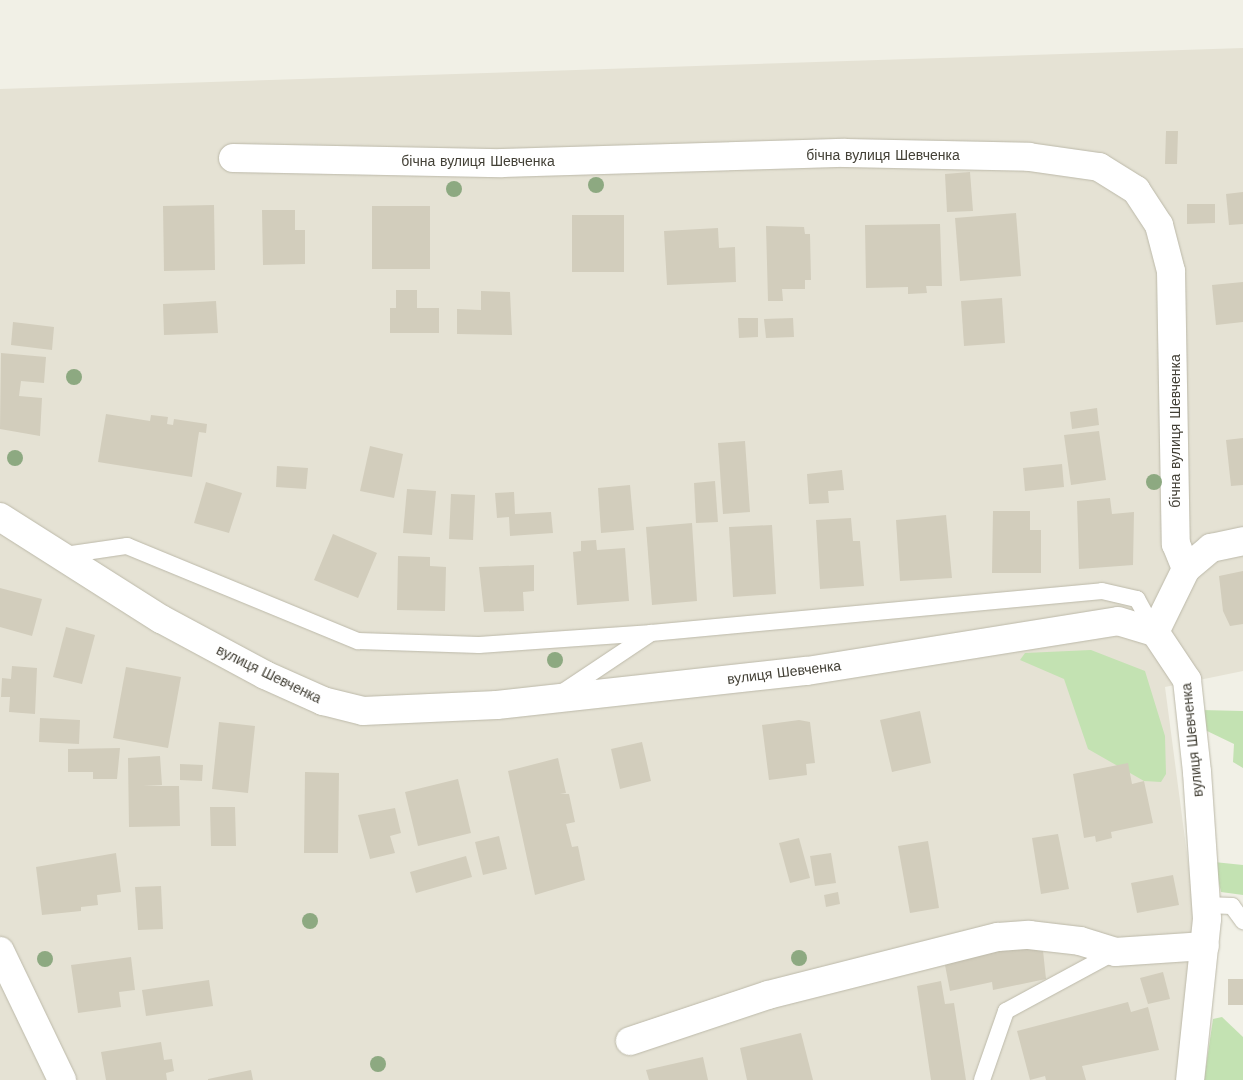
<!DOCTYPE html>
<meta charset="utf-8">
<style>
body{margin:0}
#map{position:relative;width:1243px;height:1080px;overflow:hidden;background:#f1f0e6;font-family:"Work Sans",sans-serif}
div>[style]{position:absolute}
.residential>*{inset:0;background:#e5e2d4}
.green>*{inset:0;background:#c3e2b2}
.building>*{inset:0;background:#d2cdbc}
.roads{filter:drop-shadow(0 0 1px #bcb9a9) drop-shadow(0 0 1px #bcb9a9)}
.lane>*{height:16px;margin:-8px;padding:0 8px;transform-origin:8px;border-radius:8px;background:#fff}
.street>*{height:28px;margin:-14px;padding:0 14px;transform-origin:14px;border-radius:14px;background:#fff}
.trees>*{width:16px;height:16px;margin:-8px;border-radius:50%;background:#8da981}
span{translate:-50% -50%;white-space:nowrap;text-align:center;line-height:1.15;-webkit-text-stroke:4px #fff;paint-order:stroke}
.street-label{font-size:14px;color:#434036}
</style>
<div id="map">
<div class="residential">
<div style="clip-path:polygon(1243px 48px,1243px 671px,1165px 687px,1195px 915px,1178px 1080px,0 1080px,0 89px)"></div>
</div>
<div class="green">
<div style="clip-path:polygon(1091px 650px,1145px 671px,1165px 736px,1166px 774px,1161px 782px,1144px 781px,1088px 749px,1064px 679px,1020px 660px,1025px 653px)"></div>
<div style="clip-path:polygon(1201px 710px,1243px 711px,1243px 768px,1233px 762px,1234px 744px,1205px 730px)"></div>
<div style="clip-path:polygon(1214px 862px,1243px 865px,1243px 895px,1221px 892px)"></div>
<div style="clip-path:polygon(1222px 1017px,1243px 1037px,1243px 1080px,1204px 1080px,1213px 1019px)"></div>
</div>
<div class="building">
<div style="clip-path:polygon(1166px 131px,1178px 131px,1177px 164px,1165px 164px)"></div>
<div style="clip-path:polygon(970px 172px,973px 211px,947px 212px,945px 174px)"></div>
<div style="clip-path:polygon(1243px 192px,1243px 224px,1229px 225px,1226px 194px)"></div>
<div style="clip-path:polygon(1187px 204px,1215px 204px,1215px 223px,1187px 224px)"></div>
<div style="clip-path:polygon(214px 205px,215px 270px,164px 271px,163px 206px)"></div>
<div style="clip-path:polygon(372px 206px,430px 206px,430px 269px,372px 269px)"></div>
<div style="clip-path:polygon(262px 210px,295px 210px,295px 230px,305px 230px,305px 264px,263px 265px)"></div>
<div style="clip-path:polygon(1016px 213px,1021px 276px,960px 281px,955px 218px)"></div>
<div style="clip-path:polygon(572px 215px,624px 215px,624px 272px,572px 272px)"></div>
<div style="clip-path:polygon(940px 224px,942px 286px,926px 286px,927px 293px,908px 294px,908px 287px,866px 288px,865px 225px)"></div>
<div style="clip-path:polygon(766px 226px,804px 227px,805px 234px,810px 234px,811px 280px,805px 280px,805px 289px,782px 289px,783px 301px,768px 301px)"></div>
<div style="clip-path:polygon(718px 228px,719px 248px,735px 247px,736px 282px,667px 285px,664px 231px)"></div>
<div style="clip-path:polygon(1243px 282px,1243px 322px,1216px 325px,1212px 285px)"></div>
<div style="clip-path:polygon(396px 290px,417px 290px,417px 308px,439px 308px,439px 333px,390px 333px,390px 308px,396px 308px)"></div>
<div style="clip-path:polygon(481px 291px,510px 292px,512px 335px,457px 334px,457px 309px,481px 310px)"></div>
<div style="clip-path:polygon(1002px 298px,1005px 343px,964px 346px,961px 301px)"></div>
<div style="clip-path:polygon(216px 301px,218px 333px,164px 335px,163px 304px)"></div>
<div style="clip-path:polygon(738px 318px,758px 318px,758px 337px,739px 338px)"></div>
<div style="clip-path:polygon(793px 318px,794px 337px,766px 338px,764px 319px)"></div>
<div style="clip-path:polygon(13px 322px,54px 327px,52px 350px,11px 345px)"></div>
<div style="clip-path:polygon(1px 353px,46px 357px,44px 383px,21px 381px,19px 396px,42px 398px,40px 436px,0 429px)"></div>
<div style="clip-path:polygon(1097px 408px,1099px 425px,1072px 429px,1070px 412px)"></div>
<div style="clip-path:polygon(106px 414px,150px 421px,151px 415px,168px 417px,167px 424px,173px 425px,174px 419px,207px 424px,206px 433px,199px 432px,192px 477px,98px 462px)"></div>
<div style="clip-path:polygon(1099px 431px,1106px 480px,1071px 485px,1064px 435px)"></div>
<div style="clip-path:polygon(1243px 438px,1243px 485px,1231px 486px,1226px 440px)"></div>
<div style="clip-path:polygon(745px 441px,750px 512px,723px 514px,718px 443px)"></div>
<div style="clip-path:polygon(370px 446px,403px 454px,394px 498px,360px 491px)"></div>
<div style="clip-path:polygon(1062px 464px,1064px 487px,1025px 491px,1023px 468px)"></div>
<div style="clip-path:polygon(277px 466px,308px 468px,306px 489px,276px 487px)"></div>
<div style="clip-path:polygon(842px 470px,844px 490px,828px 491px,829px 503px,809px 504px,807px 474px)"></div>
<div style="clip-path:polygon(715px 481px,718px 522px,696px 523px,694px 483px)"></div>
<div style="clip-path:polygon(206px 482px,242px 493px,229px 533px,194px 523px)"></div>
<div style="clip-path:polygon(630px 485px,634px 530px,601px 533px,598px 488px)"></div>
<div style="clip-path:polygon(407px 489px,436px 491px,432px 535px,403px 533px)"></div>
<div style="clip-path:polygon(514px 492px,515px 514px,551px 512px,553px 533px,510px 536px,509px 517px,497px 518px,495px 493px)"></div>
<div style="clip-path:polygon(451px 494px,475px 495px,473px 540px,449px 539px)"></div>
<div style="clip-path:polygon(1110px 498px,1112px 514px,1134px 512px,1133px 565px,1079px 569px,1077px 501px)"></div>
<div style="clip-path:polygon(993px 511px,1030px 511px,1030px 530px,1041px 530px,1041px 573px,992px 573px)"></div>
<div style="clip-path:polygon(946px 515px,952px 578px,900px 581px,896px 520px)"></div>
<div style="clip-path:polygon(851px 518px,853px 541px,860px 541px,864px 586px,820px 589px,816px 520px)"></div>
<div style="clip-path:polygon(692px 523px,697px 601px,652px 605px,646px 527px)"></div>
<div style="clip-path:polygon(772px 525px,776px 594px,733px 597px,729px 527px)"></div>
<div style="clip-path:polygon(333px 534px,377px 553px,358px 598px,314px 580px)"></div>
<div style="clip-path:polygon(596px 540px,597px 550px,625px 548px,629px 601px,577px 605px,573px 552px,581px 551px,581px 541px)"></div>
<div style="clip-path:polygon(398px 556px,430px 557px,430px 566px,446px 567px,445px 611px,397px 610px)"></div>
<div style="clip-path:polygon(534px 565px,534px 591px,523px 592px,524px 611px,484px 612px,479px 567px)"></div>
<div style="clip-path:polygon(1243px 571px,1243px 624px,1230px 626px,1223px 611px,1219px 576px)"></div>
<div style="clip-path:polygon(0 588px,42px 599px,32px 636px,0 627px)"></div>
<div style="clip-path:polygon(66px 627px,95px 635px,82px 684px,53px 677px)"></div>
<div style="clip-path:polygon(12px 666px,37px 668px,35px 714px,9px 712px,10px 697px,1px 697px,2px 678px,11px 679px)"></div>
<div style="clip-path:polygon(126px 667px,181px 677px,168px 748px,113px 738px)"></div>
<div style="clip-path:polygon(920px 711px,931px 763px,892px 772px,880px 720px)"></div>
<div style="clip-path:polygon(40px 718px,80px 720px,79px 744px,39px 742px)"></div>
<div style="clip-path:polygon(799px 720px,810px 722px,815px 763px,806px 764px,807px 775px,769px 780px,762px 725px)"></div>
<div style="clip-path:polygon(219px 722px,255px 726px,248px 793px,212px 789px)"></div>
<div style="clip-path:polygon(642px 742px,651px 781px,620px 789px,611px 749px)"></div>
<div style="clip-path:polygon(120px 748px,117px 779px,93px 779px,93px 772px,68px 772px,68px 749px)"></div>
<div style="clip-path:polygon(160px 756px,162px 785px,143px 786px,179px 786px,180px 826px,129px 827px,128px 758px)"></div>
<div style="clip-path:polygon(558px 758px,566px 793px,560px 794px,569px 794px,575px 822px,566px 824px,572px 847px,578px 846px,585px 880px,535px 895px,508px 771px)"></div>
<div style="clip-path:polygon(1128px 763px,1132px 784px,1144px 781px,1153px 823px,1111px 832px,1112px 838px,1096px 842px,1095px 836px,1084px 838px,1073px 774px)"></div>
<div style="clip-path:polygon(180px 764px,203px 765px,202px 781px,180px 780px)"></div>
<div style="clip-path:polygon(305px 772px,339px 773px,338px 853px,304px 853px)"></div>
<div style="clip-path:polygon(458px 779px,471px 833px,418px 846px,405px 792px)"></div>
<div style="clip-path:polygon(210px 807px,235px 807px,236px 846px,211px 846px)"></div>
<div style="clip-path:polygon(395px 808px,401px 833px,390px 836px,395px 853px,370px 859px,358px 815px)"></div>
<div style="clip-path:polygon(1058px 834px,1069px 889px,1041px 894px,1032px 838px)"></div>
<div style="clip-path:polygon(499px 836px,507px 869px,483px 875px,475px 842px)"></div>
<div style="clip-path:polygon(799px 838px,810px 878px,790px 883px,779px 843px)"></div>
<div style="clip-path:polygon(928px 841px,939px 908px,910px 913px,898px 846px)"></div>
<div style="clip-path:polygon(116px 853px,121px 892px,97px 895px,98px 905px,81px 907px,81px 911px,42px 915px,36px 867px)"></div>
<div style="clip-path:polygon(831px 853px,836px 883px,815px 886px,810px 856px)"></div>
<div style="clip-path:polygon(466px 856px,472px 877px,416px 893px,410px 872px)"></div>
<div style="clip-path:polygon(1173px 875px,1179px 905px,1137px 913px,1131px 883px)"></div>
<div style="clip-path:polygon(161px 886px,163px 929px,138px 930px,135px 887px)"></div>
<div style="clip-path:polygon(838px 892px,840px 904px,826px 907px,824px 895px)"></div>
<div style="clip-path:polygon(1042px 941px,1046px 979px,993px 990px,992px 982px,950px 991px,944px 960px)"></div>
<div style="clip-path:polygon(131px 957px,135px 990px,119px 992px,121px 1007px,78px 1013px,71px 965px)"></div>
<div style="clip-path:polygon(1163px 972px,1170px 999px,1148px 1004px,1140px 978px)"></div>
<div style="clip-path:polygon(1228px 979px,1243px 979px,1243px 1005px,1228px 1005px)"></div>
<div style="clip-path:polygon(209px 980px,213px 1006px,146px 1016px,142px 990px)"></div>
<div style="clip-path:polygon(941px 981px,945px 1004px,954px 1003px,966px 1080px,931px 1080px,917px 986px)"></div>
<div style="clip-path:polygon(1128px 1002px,1131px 1012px,1148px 1007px,1159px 1050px,1082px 1066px,1086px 1080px,1046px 1080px,1045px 1076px,1030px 1080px,1017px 1031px)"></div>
<div style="clip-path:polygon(801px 1033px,813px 1080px,747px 1080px,740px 1048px)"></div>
<div style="clip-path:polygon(161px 1042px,164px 1060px,172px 1059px,174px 1071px,166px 1073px,167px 1080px,106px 1080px,101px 1052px)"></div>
<div style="clip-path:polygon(703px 1057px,708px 1080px,649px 1080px,646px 1070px)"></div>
<div style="clip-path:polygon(251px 1070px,253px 1080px,208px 1080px,208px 1079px)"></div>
</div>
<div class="roads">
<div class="lane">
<div style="left:65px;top:555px;width:63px;rotate:-8.3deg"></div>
<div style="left:127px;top:546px;width:250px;rotate:22.4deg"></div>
<div style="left:358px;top:641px;width:121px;rotate:1.9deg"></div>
<div style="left:479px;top:645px;width:170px;rotate:-4deg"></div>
<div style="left:560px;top:694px;width:110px;rotate:-33.8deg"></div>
<div style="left:651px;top:633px;width:453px;rotate:-5.3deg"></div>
<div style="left:1102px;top:591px;width:36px;rotate:13deg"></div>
<div style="left:1137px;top:599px;width:38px;rotate:61deg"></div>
<div style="left:1206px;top:905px;width:26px;rotate:2deg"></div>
<div style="left:1232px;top:906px;width:19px;rotate:54deg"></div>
<div style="left:982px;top:1080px;width:73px;rotate:-70.8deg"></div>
<div style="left:1006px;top:1011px;width:124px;rotate:-28.4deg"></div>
</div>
<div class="street">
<div style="left:233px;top:158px;width:269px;rotate:1.1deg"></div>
<div style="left:502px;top:163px;width:343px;rotate:-1.7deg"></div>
<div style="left:845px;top:153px;width:184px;rotate:1.2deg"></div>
<div style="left:1029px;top:157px;width:71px;rotate:8.1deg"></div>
<div style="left:1099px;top:167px;width:44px;rotate:31.9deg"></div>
<div style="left:1136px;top:190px;width:42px;rotate:56.7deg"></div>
<div style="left:1159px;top:225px;width:48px;rotate:75.4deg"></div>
<div style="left:1171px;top:271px;width:273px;rotate:89deg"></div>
<div style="left:1176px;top:544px;width:27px;rotate:68deg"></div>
<div style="left:0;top:517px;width:191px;rotate:32.4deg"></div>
<div style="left:161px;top:619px;width:118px;rotate:28.3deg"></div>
<div style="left:265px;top:675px;width:64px;rotate:24.1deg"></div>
<div style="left:323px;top:701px;width:41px;rotate:14deg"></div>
<div style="left:363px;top:711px;width:134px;rotate:-2.6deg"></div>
<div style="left:497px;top:705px;width:312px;rotate:-6.3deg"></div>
<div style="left:807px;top:671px;width:315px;rotate:-9.1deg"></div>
<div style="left:1118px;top:621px;width:39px;rotate:17deg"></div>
<div style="left:1155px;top:632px;width:58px;rotate:56.3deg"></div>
<div style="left:1187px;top:680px;width:93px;rotate:83.8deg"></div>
<div style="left:1197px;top:772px;width:147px;rotate:86.1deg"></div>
<div style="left:1207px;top:919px;width:162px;rotate:96deg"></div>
<div style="left:1155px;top:632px;width:70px;rotate:-63.8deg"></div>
<div style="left:1186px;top:569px;width:33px;rotate:-40deg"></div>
<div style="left:1211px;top:548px;width:33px;rotate:-12deg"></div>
<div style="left:0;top:951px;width:143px;rotate:64.3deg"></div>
<div style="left:630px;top:1041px;width:145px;rotate:-18.4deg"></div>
<div style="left:768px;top:995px;width:237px;rotate:-14.2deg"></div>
<div style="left:998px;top:937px;width:31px;rotate:-4deg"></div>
<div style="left:1029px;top:935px;width:51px;rotate:6.7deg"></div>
<div style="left:1080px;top:941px;width:37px;rotate:17deg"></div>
<div style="left:1115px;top:952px;width:90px;rotate:-3.8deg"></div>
</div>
</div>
<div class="trees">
<div style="left:596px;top:185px"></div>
<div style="left:454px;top:189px"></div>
<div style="left:74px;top:377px"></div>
<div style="left:15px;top:458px"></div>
<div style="left:1154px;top:482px"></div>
<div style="left:555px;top:660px"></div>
<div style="left:310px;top:921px"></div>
<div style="left:799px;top:958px"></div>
<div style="left:45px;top:959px"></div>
<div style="left:378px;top:1064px"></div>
</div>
<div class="street-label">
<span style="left:883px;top:155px">бічна вулиця Шевченка</span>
<span style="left:478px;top:161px">бічна вулиця Шевченка</span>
<span style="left:1175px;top:431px;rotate:-90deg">бічна вулиця Шевченка</span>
<span style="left:784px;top:672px;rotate:-7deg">вулиця Шевченка</span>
<span style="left:269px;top:674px;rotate:26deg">вулиця Шевченка</span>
<span style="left:1192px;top:740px;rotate:-96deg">вулиця Шевченка</span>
</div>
</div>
